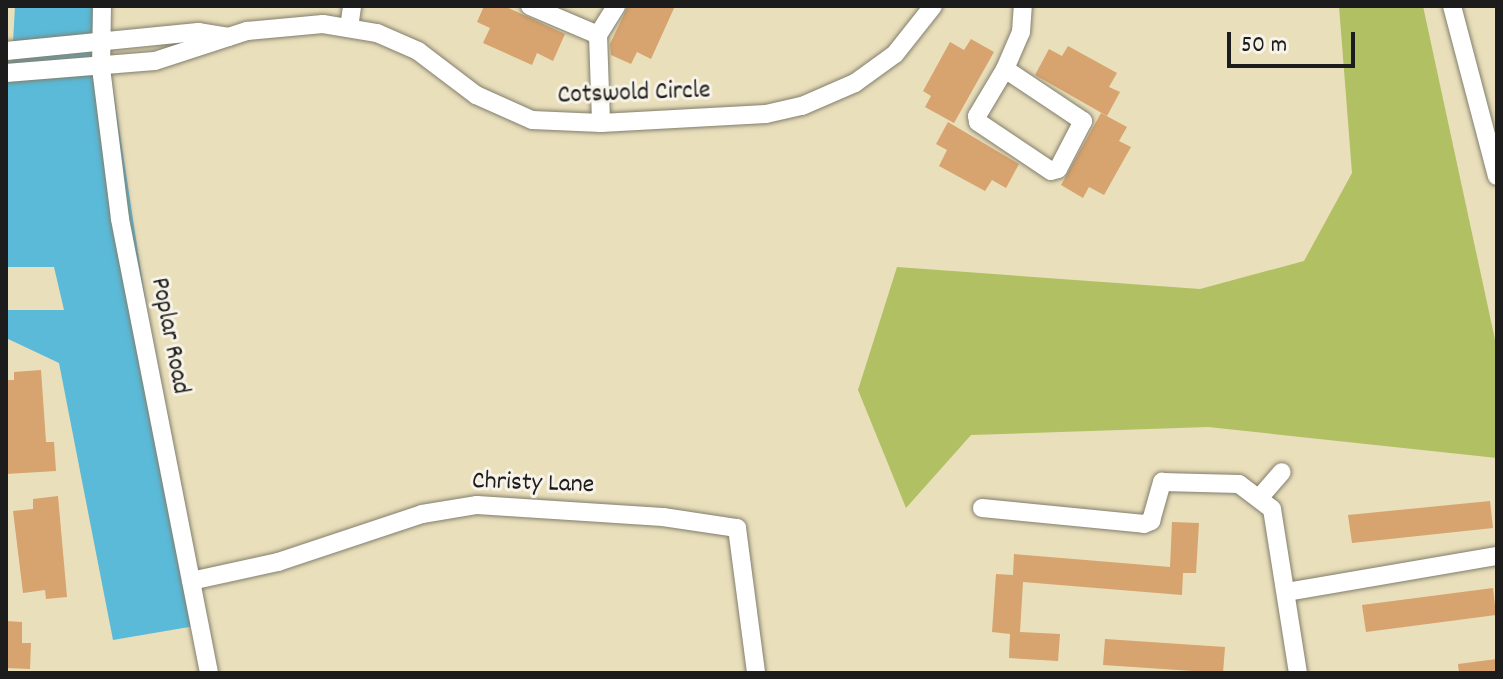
<!DOCTYPE html>
<style>
body{margin:0}
#map{position:relative;width:1503px;height:679px;overflow:hidden;background:#e9dfbb;font-family:Dekko,sans-serif}
div>[style]{position:absolute}
.green>*{inset:0;background:#b0c063}
.water>*{inset:0;background:#5abad8}
.building>*{inset:0;background:#d7a36e}
.roads{filter:drop-shadow(0 0 2px #827e6c) drop-shadow(0 0 2px #827e6c)}
.minor>*{height:18px;margin:-9px;padding:0 9px;transform-origin:9px;border-radius:9px;background:#fff}
span{translate:-50% -50%;white-space:nowrap;text-align:center;line-height:1.15;-webkit-text-stroke:6px #f7f3e8;paint-order:stroke}
.street-label{font-size:26px;color:#1c1c1c}
.frame{position:absolute;inset:0;border:8px solid #1c1c1c;pointer-events:none}
.scale{position:absolute;left:1227px;top:32px;width:128px;height:36px;box-sizing:border-box;border:4px solid #1c1c1c;border-top:0;padding-left:10px;font-size:24px;line-height:28px;white-space:nowrap;color:#1c1c1c;-webkit-text-stroke:6px #f7f3e8;paint-order:stroke}
</style>
<div id="map">
<div class="green">
<div style="clip-path:polygon(1339px 6px,1423px 6px,1497px 349px,1497px 458px,1208px 427px,971px 435px,906px 508px,858px 390px,897px 267px,1200px 289px,1304px 261px,1352px 173px)"></div>
</div>
<div class="water">
<div style="clip-path:polygon(15px 6px,111px 6px,106px 42px,195px 626px,113px 640px,59px 363px,6px 338px,6px 310px,64px 310px,54px 267px,6px 267px,6px 61px,12px 61px)"></div>
</div>
<div class="building">
<div style="clip-path:polygon(484px 6px,504px 6px,565px 34px,553px 61px,537px 53px,532px 65px,483px 43px,490px 28px,477px 22px)"></div>
<div style="clip-path:polygon(628px 6px,675px 6px,651px 59px,637px 52px,631px 64px,611px 55px,610px 44px)"></div>
<div style="clip-path:polygon(971px 39px,994px 52px,954px 123px,925px 107px,931px 96px,923px 91px,950px 42px,964px 50px)"></div>
<div style="clip-path:polygon(1068px 46px,1117px 73px,1109px 87px,1120px 92px,1107px 116px,1035px 75px,1049px 49px,1062px 56px)"></div>
<div style="clip-path:polygon(1101px 113px,1127px 127px,1119px 141px,1131px 147px,1104px 195px,1089px 187px,1083px 198px,1061px 185px)"></div>
<div style="clip-path:polygon(948px 122px,1019px 164px,1006px 188px,992px 180px,985px 191px,939px 166px,947px 150px,936px 144px)"></div>
<div style="clip-path:polygon(41px 370px,46px 442px,54px 442px,56px 471px,6px 474px,6px 380px,14px 380px,14px 372px)"></div>
<div style="clip-path:polygon(58px 496px,67px 597px,46px 599px,45px 590px,23px 593px,13px 511px,33px 509px,33px 499px)"></div>
<div style="clip-path:polygon(1490px 501px,1493px 528px,1352px 543px,1348px 515px)"></div>
<div style="clip-path:polygon(1172px 522px,1199px 523px,1196px 573px,1183px 573px,1182px 595px,1023px 582px,1020px 632px,1060px 634px,1058px 661px,1009px 658px,1010px 634px,992px 632px,996px 574px,1013px 575px,1014px 554px,1170px 567px)"></div>
<div style="clip-path:polygon(1493px 588px,1496px 615px,1366px 632px,1362px 605px)"></div>
<div style="clip-path:polygon(6px 621px,22px 622px,22px 643px,31px 643px,30px 669px,6px 668px)"></div>
<div style="clip-path:polygon(1105px 639px,1225px 647px,1223px 673px,1103px 665px)"></div>
<div style="clip-path:polygon(1497px 659px,1497px 673px,1459px 673px,1458px 664px)"></div>
</div>
<div class="roads">
<div class="minor">
<div style="left:102px;top:6px;width:62px;rotate:90.9deg"></div>
<div style="left:101px;top:68px;width:152px;rotate:82.8deg"></div>
<div style="left:120px;top:219px;width:463px;rotate:78.9deg"></div>
<div style="left:530px;top:6px;width:74px;rotate:23.1deg"></div>
<div style="left:598px;top:35px;width:34px;rotate:-58deg"></div>
<div style="left:1452px;top:6px;width:176px;rotate:75.2deg"></div>
<div style="left:349px;top:28px;width:22px;rotate:-82deg"></div>
<div style="left:598px;top:35px;width:88px;rotate:88deg"></div>
<div style="left:6px;top:51px;width:193px;rotate:-5.7deg"></div>
<div style="left:198px;top:32px;width:31px;rotate:9deg"></div>
<div style="left:1005px;top:69px;width:94px;rotate:33.7deg"></div>
<div style="left:1083px;top:121px;width:54px;rotate:117.5deg"></div>
<div style="left:1058px;top:169px;width:7px;rotate:164deg"></div>
<div style="left:1051px;top:171px;width:88px;rotate:-146.1deg"></div>
<div style="left:978px;top:122px;width:6px;rotate:-99deg"></div>
<div style="left:977px;top:116px;width:55px;rotate:-59.2deg"></div>
<div style="left:1005px;top:69px;width:40px;rotate:-66.6deg"></div>
<div style="left:1021px;top:32px;width:26px;rotate:-86deg"></div>
<div style="left:6px;top:73px;width:149px;rotate:-4.6deg"></div>
<div style="left:155px;top:61px;width:97px;rotate:-18.1deg"></div>
<div style="left:247px;top:31px;width:76px;rotate:-5.3deg"></div>
<div style="left:323px;top:24px;width:55px;rotate:9.5deg"></div>
<div style="left:377px;top:33px;width:45px;rotate:23.7deg"></div>
<div style="left:418px;top:51px;width:73px;rotate:37.2deg"></div>
<div style="left:476px;top:95px;width:61px;rotate:24.1deg"></div>
<div style="left:532px;top:120px;width:69px;rotate:2.5deg"></div>
<div style="left:601px;top:123px;width:165px;rotate:-3.1deg"></div>
<div style="left:766px;top:114px;width:37px;rotate:-13deg"></div>
<div style="left:802px;top:106px;width:58px;rotate:-23.5deg"></div>
<div style="left:855px;top:83px;width:49px;rotate:-35.9deg"></div>
<div style="left:895px;top:54px;width:61px;rotate:-51.6deg"></div>
<div style="left:1260px;top:497px;width:33px;rotate:-49deg"></div>
<div style="left:982px;top:508px;width:163px;rotate:5.6deg"></div>
<div style="left:1144px;top:524px;width:8px;rotate:-23deg"></div>
<div style="left:1151px;top:521px;width:41px;rotate:-74.2deg"></div>
<div style="left:1162px;top:482px;width:77px;rotate:1.5deg"></div>
<div style="left:1239px;top:484px;width:41px;rotate:37.1deg"></div>
<div style="left:1272px;top:509px;width:166px;rotate:81deg"></div>
<div style="left:191px;top:581px;width:89px;rotate:-12.3deg"></div>
<div style="left:278px;top:562px;width:152px;rotate:-18.4deg"></div>
<div style="left:422px;top:514px;width:56px;rotate:-9.3deg"></div>
<div style="left:477px;top:505px;width:186px;rotate:3.7deg"></div>
<div style="left:663px;top:517px;width:75px;rotate:8.5deg"></div>
<div style="left:737px;top:528px;width:146px;rotate:82.5deg"></div>
<div style="left:1286px;top:592px;width:214px;rotate:-9.7deg"></div>
</div>
</div>
<div class="street-label">
<span style="left:634px;top:94px;rotate:-2deg">Cotswold Circle</span>
<span style="left:169px;top:336px;rotate:79deg">Poplar Road</span>
<span style="left:533px;top:484px;rotate:2deg">Christy Lane</span>
</div>
<div class="frame"></div>
<div class="scale">50 m</div>
</div>
